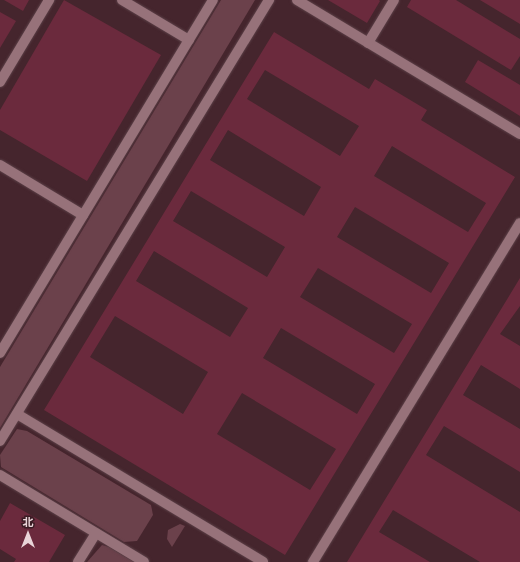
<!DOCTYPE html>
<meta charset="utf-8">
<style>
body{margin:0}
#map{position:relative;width:520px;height:562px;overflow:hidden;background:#45252d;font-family:Mulish,"Noto Sans SC",sans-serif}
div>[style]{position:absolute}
.green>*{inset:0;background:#6b414b}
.building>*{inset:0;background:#6b2a3d}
.roads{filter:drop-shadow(0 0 1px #5c4148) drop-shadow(0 0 1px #5c4148)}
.minor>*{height:10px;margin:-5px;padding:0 5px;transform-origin:5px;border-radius:5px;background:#97727a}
span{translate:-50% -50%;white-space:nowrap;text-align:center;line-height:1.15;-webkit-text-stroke:3.5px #3a1c24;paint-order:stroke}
.north{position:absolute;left:8px;top:514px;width:40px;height:40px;-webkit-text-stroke:3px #3a1c24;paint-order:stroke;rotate:0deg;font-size:11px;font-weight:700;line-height:16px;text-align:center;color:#e9d4d8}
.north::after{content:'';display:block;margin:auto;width:14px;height:18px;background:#e9d4d8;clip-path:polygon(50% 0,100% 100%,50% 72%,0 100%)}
</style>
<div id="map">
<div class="green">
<div style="clip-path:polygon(221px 0,255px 0,0 428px,0 367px)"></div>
<div style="clip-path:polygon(17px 429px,27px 431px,151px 505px,153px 515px,137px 541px,124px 542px,1px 467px,0 455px)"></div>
<div style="clip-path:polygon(180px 524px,185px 526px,172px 547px,167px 539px,168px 530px)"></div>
<div style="clip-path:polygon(102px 545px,109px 547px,134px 562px,87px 562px)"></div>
</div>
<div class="building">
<div style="clip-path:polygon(4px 0,29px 0,23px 11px)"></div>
<div style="clip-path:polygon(64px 0,161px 55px,87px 181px,0 130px,0 110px)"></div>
<div style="clip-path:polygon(328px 0,379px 0,380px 1px,367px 23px)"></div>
<div style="clip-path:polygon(411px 0,456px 0,520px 39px,520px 56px,511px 70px,407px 7px)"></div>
<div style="clip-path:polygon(480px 0,520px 0,520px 24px)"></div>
<div style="clip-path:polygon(0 12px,16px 21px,0 48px)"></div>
<div style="clip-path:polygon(evenodd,274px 32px,369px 89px,375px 79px,427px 110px,421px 120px,515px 177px,285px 555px,44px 410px,274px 32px,265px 70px,359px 126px,340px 156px,247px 99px,265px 70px,274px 32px,228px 130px,321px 187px,304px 216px,210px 160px,228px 130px,274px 32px,392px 146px,486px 203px,468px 232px,374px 176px,392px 146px,274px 32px,191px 191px,285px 247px,267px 277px,173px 221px,191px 191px,274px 32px,355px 207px,449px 263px,431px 293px,337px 237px,355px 207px,274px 32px,154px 251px,248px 308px,230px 337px,136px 281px,154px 251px,274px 32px,318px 268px,412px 324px,394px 353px,300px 297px,318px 268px,274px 32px,115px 316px,208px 372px,183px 414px,90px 357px,115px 316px,274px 32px,281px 328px,375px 384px,357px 414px,263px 358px,281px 328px,274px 32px,242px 393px,336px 449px,310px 490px,217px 434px,242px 393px)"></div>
<div style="clip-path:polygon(478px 60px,520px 85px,520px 116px,465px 82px)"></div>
<div style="clip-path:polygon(520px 278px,520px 306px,500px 334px,520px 346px,520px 389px,481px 365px,463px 395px,520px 429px,520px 472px,444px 426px,426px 455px,520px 512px,520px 562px,480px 562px,393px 510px,379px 532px,430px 562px,347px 562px)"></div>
<div style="clip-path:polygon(10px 503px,65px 535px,49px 562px,14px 562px,16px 559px,0 549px,0 521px)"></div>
</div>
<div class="roads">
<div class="minor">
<div style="left:122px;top:0;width:78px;rotate:30.8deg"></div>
<div style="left:297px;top:0;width:260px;rotate:31deg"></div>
<div style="left:368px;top:43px;width:50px;rotate:-58.8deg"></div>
<div style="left:0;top:82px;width:96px;rotate:-59.1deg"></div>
<div style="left:0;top:165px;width:97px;rotate:31.1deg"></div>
<div style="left:0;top:353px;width:412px;rotate:-58.9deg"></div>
<div style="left:17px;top:414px;width:287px;rotate:31deg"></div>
<div style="left:0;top:441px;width:517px;rotate:-58.62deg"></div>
<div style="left:0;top:475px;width:168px;rotate:31.1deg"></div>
<div style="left:78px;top:562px;width:34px;rotate:-58deg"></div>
<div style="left:313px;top:562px;width:397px;rotate:-58.6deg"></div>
</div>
</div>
<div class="north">北</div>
</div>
